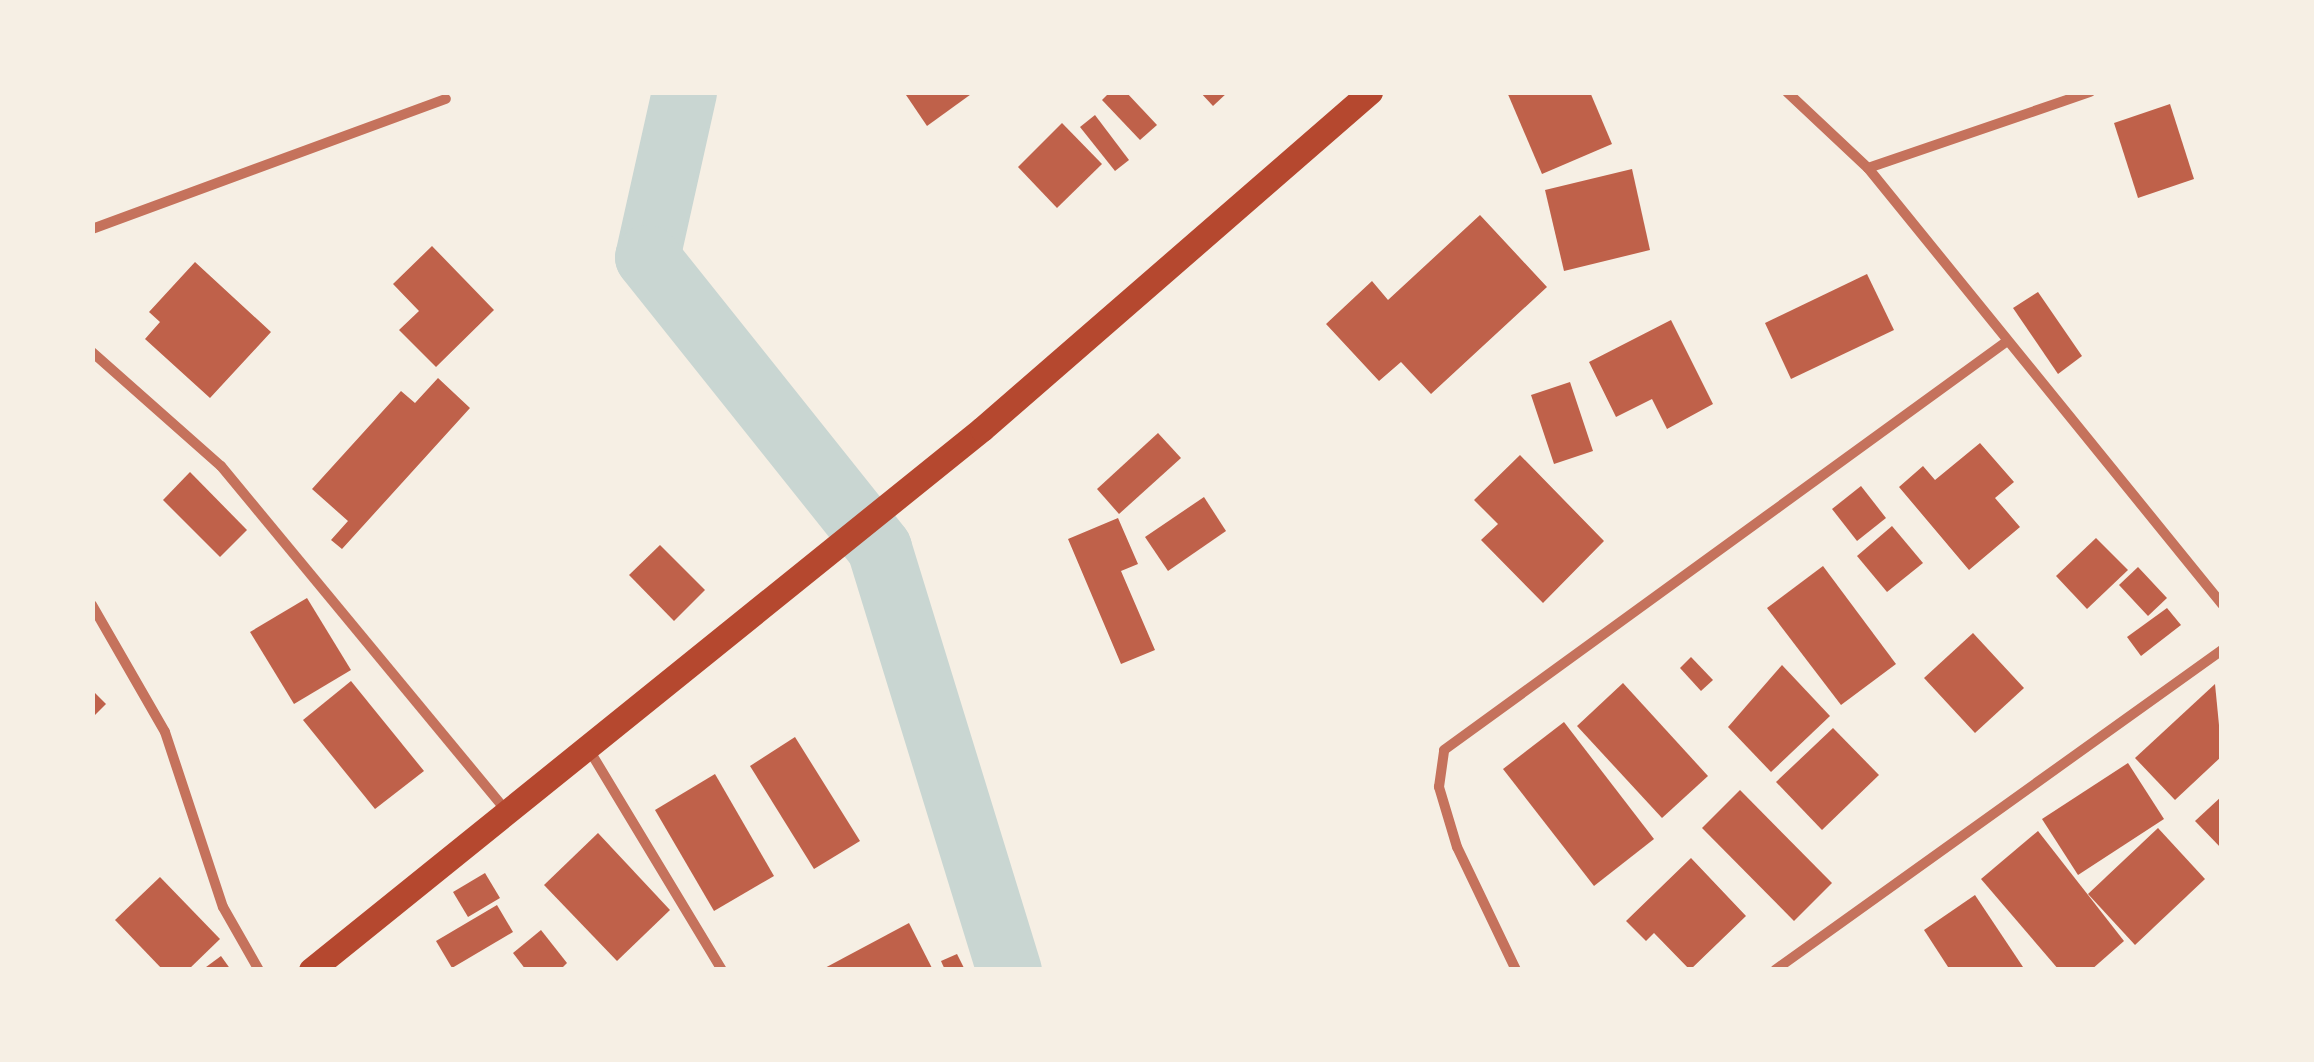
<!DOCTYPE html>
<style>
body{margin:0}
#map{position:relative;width:2314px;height:1062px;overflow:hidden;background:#f6efe4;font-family:Inter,sans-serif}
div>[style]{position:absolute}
.river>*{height:65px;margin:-32.5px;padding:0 32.5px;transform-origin:32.5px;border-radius:32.5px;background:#c9d6d2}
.building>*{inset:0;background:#bf614a}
.minor>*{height:10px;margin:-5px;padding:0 5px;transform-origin:5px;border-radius:5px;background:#c5725c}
.primary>*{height:25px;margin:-12.5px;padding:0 12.5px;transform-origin:12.5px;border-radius:12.5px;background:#b5482f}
span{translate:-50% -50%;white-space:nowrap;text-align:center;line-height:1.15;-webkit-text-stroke:8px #f6efe4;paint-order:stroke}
.frame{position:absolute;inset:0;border:95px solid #f6efe4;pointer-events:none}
</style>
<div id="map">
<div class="river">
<div style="left:684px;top:92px;width:169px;rotate:102.6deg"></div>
<div style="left:647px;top:257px;width:372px;rotate:51.4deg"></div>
<div style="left:879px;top:548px;width:442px;rotate:72.9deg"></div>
</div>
<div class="building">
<div style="clip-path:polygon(904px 92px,974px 92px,927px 126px)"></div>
<div style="clip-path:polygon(1110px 92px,1126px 92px,1157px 125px,1140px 140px,1102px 100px)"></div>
<div style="clip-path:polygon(1200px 92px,1228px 92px,1213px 106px)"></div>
<div style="clip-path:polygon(1507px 92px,1590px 92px,1612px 144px,1542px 174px)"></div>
<div style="clip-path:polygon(2170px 104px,2194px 179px,2138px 198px,2114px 123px)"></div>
<div style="clip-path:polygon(1095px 115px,1129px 160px,1115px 171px,1080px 127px)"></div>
<div style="clip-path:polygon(1062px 123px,1102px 164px,1057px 208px,1018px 167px)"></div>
<div style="clip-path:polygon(1632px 169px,1650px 250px,1564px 271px,1545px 190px)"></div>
<div style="clip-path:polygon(1480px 215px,1547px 287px,1431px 394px,1401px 362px,1379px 381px,1326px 324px,1372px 281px,1388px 300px)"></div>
<div style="clip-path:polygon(432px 246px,494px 310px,436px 367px,399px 330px,419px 311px,393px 284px)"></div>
<div style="clip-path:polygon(195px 262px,271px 332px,210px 398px,145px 339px,160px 322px,149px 312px)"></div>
<div style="clip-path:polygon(1867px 274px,1894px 330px,1791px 379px,1765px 323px)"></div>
<div style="clip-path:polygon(2038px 292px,2082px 356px,2058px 374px,2013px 308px)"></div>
<div style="clip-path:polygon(1671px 320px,1713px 404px,1667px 429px,1652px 399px,1616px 417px,1589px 362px)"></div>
<div style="clip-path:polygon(438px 378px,470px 408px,342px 549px,331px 540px,348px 521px,312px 489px,401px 391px,415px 403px)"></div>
<div style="clip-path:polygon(1570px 382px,1593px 451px,1554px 464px,1531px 395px)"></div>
<div style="clip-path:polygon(1158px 433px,1181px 458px,1119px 514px,1097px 489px)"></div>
<div style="clip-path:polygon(1980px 443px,2014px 482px,1995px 498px,2020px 527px,1969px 570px,1899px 487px,1923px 466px,1935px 480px)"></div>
<div style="clip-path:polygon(1520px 455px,1604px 541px,1543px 603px,1481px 540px,1498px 524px,1474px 500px)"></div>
<div style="clip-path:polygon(190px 472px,247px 530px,220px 557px,163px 500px)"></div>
<div style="clip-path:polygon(1861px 486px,1886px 518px,1857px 541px,1832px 509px)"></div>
<div style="clip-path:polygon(1204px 497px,1226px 531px,1168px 571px,1145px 537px)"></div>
<div style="clip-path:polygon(1118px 518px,1138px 564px,1121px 571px,1155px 650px,1121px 664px,1068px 539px)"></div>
<div style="clip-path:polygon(1892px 526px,1923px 563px,1887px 592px,1857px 556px)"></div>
<div style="clip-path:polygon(2096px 538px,2128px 570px,2087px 609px,2056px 576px)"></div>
<div style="clip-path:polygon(660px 545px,705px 590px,674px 621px,629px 575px)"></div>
<div style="clip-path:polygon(1823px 566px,1896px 664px,1841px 705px,1767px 608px)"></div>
<div style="clip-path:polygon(2138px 567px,2167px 598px,2148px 616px,2119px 585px)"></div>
<div style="clip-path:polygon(307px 598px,351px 670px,294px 704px,250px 632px)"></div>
<div style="clip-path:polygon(2167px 608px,2181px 625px,2141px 656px,2127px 637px)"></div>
<div style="clip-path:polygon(1973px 633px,2024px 688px,1975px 733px,1924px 678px)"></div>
<div style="clip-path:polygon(1691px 657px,1713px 680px,1701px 691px,1680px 668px)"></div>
<div style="clip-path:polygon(1782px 665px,1830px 716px,1771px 772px,1728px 727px)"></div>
<div style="clip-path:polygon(351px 681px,424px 771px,375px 809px,303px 720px)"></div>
<div style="clip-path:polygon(1623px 683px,1708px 776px,1662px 818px,1577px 726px)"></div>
<div style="clip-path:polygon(2215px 684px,2222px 756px,2175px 800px,2135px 758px)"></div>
<div style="clip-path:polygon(92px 690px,106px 704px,92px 718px)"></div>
<div style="clip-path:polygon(1564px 722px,1654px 839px,1594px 886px,1503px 769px)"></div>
<div style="clip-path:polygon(1833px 728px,1879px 775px,1822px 830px,1776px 782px)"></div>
<div style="clip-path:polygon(795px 737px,860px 841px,814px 869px,750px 766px)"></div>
<div style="clip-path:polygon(2128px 763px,2164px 819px,2078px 875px,2042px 819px)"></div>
<div style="clip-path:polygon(715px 774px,774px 876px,714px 911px,655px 810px)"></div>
<div style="clip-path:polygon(1740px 790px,1832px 883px,1794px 921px,1702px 828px)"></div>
<div style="clip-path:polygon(2222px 796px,2222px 849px,2195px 821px)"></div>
<div style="clip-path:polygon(2158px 828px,2205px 879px,2135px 945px,2088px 894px)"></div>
<div style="clip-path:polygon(2038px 831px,2124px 941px,2091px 970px,2059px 970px,1981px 879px)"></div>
<div style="clip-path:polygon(598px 833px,670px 910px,617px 961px,544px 885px)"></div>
<div style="clip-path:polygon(1691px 858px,1746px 916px,1690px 970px,1654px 933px,1646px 941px,1626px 921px)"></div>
<div style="clip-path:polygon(485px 873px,500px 898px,468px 917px,453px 892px)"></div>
<div style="clip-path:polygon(160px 877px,220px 939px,188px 970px,163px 970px,115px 920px)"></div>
<div style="clip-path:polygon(1975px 895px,2025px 970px,1950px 970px,1924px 930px)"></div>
<div style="clip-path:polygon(497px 905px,513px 932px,452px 968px,436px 941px)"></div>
<div style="clip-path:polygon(909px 923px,933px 970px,821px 970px)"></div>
<div style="clip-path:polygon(541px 930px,567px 963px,560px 970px,526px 970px,513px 953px)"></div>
<div style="clip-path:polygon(957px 954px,965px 970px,945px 970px,941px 961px)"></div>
<div style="clip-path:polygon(221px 956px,231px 970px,202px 970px)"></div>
</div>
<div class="minor">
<div style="left:1787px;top:92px;width:111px;rotate:43.2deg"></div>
<div style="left:1868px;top:168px;width:562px;rotate:50.93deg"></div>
<div style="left:1868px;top:168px;width:235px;rotate:-18.9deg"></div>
<div style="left:92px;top:229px;width:377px;rotate:-20.2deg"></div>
<div style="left:92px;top:352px;width:172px;rotate:41.5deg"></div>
<div style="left:221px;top:466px;width:447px;rotate:50.4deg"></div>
<div style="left:92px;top:605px;width:146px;rotate:60.1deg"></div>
<div style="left:165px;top:732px;width:184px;rotate:71.7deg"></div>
<div style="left:223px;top:907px;width:73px;rotate:60.3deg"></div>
<div style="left:588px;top:748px;width:259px;rotate:58.9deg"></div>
<div style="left:1516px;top:970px;width:136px;rotate:-115.6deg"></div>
<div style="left:1457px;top:847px;width:63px;rotate:-106.7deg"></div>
<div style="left:1439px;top:787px;width:37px;rotate:-82deg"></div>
<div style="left:1444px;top:750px;width:694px;rotate:-35.98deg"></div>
<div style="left:1775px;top:970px;width:550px;rotate:-35.6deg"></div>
</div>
<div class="primary">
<div style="left:311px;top:970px;width:862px;rotate:-38.88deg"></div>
<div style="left:982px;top:429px;width:514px;rotate:-40.98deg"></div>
</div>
<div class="frame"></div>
</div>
